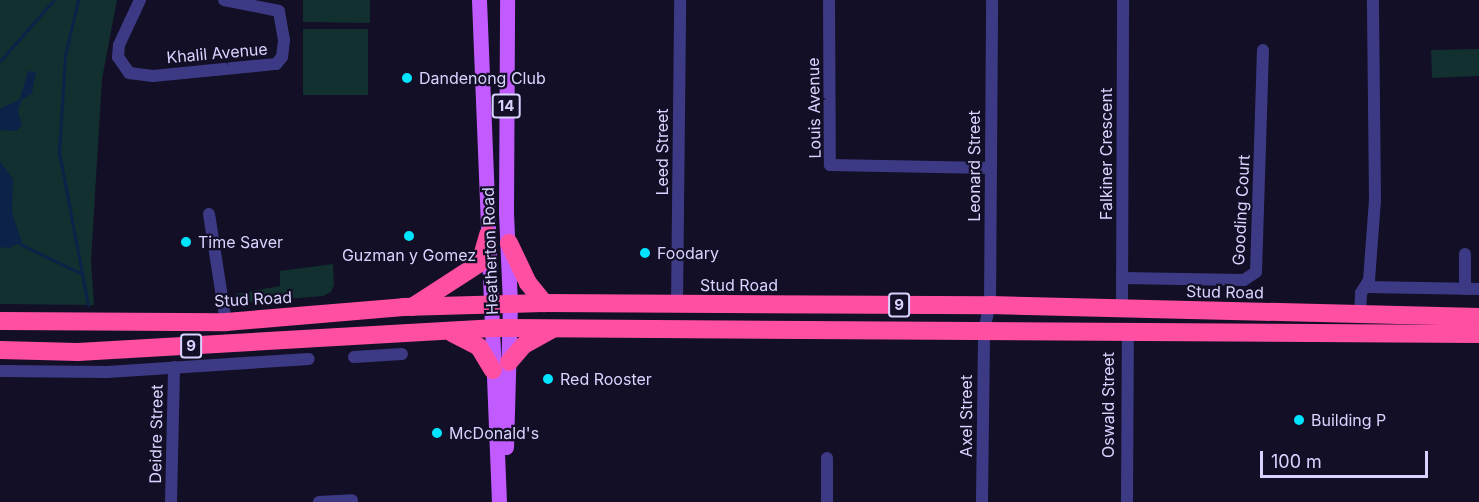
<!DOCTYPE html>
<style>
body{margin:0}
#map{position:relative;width:1479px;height:502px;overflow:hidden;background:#130f26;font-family:Inter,sans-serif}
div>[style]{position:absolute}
.green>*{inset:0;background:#12302f}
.water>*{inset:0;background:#0c2248}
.stream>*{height:3px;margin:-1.5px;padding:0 1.5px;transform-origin:1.5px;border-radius:1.5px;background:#0c2248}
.minor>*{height:12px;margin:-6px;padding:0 6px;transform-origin:6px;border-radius:6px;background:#3d3a85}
.major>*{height:15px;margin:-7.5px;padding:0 7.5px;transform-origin:7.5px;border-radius:7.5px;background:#c25bff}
.highway>*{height:18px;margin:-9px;padding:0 9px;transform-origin:9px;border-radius:9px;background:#ff4fa3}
.dots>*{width:16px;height:16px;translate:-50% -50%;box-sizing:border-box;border:3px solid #130f26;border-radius:50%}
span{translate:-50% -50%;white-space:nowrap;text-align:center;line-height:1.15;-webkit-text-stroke:4.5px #130f26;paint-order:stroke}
.shield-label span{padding:2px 4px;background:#130f26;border:2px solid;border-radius:4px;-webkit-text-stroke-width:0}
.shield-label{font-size:15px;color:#d9d4ff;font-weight:700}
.street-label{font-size:16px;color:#d9d4ff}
.poi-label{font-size:16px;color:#d9d4ff}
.left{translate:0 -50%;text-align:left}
.scale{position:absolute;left:1260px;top:451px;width:168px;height:27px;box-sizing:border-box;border:3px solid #d9d4ff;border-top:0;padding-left:8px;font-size:18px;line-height:21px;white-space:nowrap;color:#d9d4ff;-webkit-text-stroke:4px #130f26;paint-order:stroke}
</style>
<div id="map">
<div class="green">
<div style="clip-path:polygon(0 0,117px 0,102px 79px,91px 261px,94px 305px,0 304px)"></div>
<div style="clip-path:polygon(303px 0,370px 0,370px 23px,303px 22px)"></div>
<div style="clip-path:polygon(303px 29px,368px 29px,368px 95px,303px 95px)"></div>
<div style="clip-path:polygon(1479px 49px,1479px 76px,1432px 78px,1431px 50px)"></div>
<div style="clip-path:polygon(333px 264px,334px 285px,331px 292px,323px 296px,239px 303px,236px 294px,280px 286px,280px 271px)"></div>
</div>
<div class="water">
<div style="clip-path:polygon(28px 71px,36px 72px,32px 93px,21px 101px,18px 111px,22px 125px,16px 131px,0 130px,0 109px,20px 99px)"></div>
<div style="clip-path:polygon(0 161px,13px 179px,12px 212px,22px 242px,9px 248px,0 247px)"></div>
</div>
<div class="stream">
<div style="left:78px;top:0;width:57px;rotate:103.1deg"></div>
<div style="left:65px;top:56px;width:96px;rotate:93.6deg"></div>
<div style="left:59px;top:152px;width:156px;rotate:79.3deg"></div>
<div style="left:0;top:61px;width:81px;rotate:-48.5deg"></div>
<div style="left:20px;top:244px;width:67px;rotate:25.8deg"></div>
</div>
<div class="minor">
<div style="left:140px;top:0;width:50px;rotate:115deg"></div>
<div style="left:119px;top:45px;width:12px;rotate:95deg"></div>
<div style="left:118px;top:57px;width:19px;rotate:55deg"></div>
<div style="left:129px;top:73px;width:24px;rotate:7deg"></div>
<div style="left:153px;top:76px;width:124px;rotate:-5.6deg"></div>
<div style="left:276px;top:64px;width:9px;rotate:-49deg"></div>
<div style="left:282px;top:57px;width:17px;rotate:-83deg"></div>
<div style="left:284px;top:40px;width:29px;rotate:-100deg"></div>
<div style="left:279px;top:11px;width:56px;rotate:-168.7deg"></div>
<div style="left:829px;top:0;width:165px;rotate:89.7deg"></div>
<div style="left:830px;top:165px;width:159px;rotate:1.1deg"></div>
<div style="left:209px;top:214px;width:109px;rotate:81.1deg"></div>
<div style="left:1122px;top:278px;width:122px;rotate:0.9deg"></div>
<div style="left:1244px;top:280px;width:14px;rotate:-34deg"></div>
<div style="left:1256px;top:272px;width:222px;rotate:-88.2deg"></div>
<div style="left:1366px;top:287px;width:113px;rotate:1deg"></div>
<div style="left:1465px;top:289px;width:35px;rotate:-90deg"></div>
<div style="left:677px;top:305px;width:305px;rotate:-89.4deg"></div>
<div style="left:1122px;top:309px;width:309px;rotate:-89.8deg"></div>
<div style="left:1360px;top:314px;width:21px;rotate:-87deg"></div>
<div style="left:1361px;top:293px;width:15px;rotate:-58deg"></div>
<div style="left:1369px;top:280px;width:80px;rotate:-85.7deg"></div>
<div style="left:1375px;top:200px;width:200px;rotate:-90.6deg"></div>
<div style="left:354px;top:357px;width:48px;rotate:-3.6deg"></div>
<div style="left:0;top:371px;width:107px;rotate:0.5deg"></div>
<div style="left:107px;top:372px;width:202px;rotate:-3.7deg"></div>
<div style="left:171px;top:502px;width:135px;rotate:-88.7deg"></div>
<div style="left:319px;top:502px;width:33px;rotate:-3deg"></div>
<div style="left:827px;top:502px;width:44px;rotate:-90deg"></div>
<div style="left:982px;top:502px;width:172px;rotate:-89.3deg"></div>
<div style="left:984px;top:330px;width:26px;rotate:-77deg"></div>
<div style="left:990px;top:305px;width:305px;rotate:-89.6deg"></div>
<div style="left:1127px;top:502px;width:169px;rotate:-89.7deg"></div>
</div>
<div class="major">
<div style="left:479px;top:0;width:502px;rotate:87.72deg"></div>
<div style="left:506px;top:447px;width:143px;rotate:-88.4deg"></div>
<div style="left:510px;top:304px;width:92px;rotate:-92.5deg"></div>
<div style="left:506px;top:212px;width:212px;rotate:-89.7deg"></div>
</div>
<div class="highway">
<div style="left:509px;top:243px;width:44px;rotate:64.6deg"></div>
<div style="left:528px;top:283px;width:26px;rotate:51deg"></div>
<div style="left:412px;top:307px;width:81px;rotate:-32.9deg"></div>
<div style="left:480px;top:263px;width:29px;rotate:-74deg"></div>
<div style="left:0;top:321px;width:226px;rotate:0.3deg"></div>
<div style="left:226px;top:322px;width:178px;rotate:-4.8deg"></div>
<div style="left:403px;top:307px;width:141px;rotate:-1.6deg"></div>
<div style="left:544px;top:303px;width:446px;rotate:0.3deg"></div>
<div style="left:990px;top:305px;width:489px;rotate:1.4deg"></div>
<div style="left:452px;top:333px;width:30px;rotate:27deg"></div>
<div style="left:479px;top:347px;width:27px;rotate:59deg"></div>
<div style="left:0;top:350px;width:78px;rotate:1.5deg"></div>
<div style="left:78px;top:352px;width:415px;rotate:-3.3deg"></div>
<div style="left:492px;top:328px;width:987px;rotate:0.35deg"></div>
<div style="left:509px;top:362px;width:23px;rotate:-49deg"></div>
<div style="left:524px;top:345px;width:33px;rotate:-29deg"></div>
</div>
<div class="dots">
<div style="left:407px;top:78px;background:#00e5ff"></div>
<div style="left:409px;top:236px;background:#00e5ff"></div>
<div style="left:186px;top:242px;background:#00e5ff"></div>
<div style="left:645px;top:253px;background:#00e5ff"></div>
<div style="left:548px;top:379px;background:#00e5ff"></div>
<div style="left:1299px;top:420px;background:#00e5ff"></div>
<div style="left:437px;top:433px;background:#00e5ff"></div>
</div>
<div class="shield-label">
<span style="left:506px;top:106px">14</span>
<span style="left:899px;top:305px">9</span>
<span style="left:191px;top:346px">9</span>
</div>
<div class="street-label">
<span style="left:217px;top:53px;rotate:-5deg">Khalil Avenue</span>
<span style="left:814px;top:108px;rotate:-91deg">Louis Avenue</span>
<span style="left:662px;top:152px;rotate:-90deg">Leed Street</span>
<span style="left:1106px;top:154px;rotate:-90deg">Falkiner Crescent</span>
<span style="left:974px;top:166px;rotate:-90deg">Leonard Street</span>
<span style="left:1241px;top:210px;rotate:-87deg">Gooding Court</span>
<span style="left:490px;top:251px;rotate:-92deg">Heatherton Road</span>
<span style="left:739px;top:285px">Stud Road</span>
<span style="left:1225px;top:292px;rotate:1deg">Stud Road</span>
<span style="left:253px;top:299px;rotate:-3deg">Stud Road</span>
<span style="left:1108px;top:405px;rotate:-90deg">Oswald Street</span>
<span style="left:966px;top:416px;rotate:-90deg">Axel Street</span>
<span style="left:156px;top:434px;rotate:-89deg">Deidre Street</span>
</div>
<div class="poi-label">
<span class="left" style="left:419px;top:78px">Dandenong Club</span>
<span class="left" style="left:198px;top:242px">Time Saver</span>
<span class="left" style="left:657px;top:253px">Foodary</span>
<span style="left:409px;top:255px">Guzman y Gomez</span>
<span class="left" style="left:560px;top:379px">Red Rooster</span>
<span class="left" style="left:1311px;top:420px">Building P</span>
<span class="left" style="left:449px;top:433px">McDonald's</span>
</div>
<div class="scale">100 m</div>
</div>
